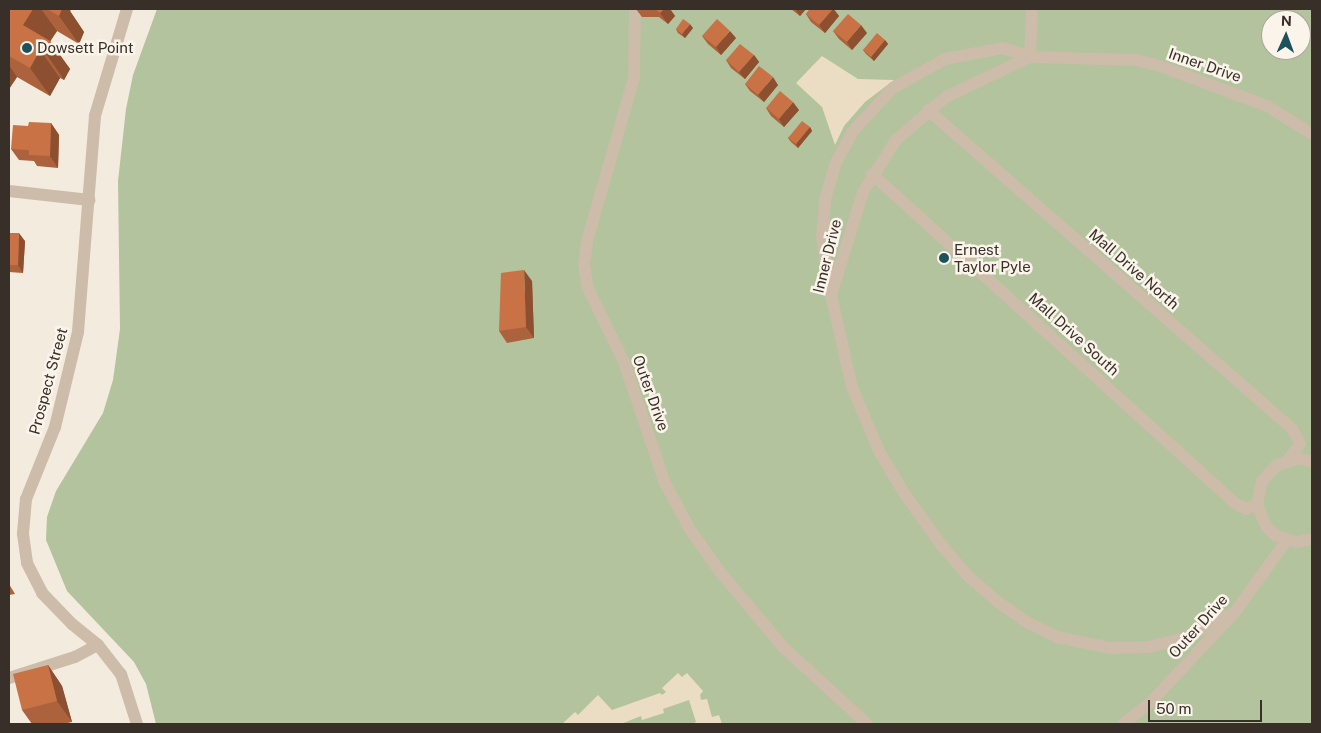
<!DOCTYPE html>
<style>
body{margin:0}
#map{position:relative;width:1321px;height:733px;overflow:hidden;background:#f3ebdd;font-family:"Public Sans",sans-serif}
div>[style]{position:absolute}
.green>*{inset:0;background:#b2c39d}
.plaza>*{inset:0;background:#ebddc4}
.street>*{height:12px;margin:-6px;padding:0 6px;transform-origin:6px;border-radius:6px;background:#ccbca9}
.wall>*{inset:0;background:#ac623c}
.shaded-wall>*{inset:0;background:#8c5031}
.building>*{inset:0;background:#c87246}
.dots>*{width:14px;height:14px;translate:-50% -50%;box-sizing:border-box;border:2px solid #faf4ea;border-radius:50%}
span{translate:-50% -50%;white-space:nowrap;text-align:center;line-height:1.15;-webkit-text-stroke:5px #faf4ea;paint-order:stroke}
.poi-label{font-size:15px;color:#382f29}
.left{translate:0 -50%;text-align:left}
.street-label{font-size:15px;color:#382f29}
.frame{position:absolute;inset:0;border:10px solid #382f29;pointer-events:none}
.north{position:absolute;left:1261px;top:10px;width:50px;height:50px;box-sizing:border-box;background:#faf4ea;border:1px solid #aca59d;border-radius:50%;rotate:2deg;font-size:14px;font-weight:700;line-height:20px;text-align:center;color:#382f29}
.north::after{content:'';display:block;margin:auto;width:18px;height:22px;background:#1d515b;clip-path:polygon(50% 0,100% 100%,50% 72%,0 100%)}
.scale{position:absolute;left:1148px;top:700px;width:114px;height:22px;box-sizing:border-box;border:2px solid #382f29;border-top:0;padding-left:6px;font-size:15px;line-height:18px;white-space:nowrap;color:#382f29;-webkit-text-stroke:4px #faf4ea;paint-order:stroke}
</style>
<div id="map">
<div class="green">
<div style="clip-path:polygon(evenodd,157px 9px,1312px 9px,1312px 724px,156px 724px,146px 684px,134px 662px,67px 591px,46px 540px,47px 517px,56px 491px,103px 413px,113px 380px,120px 329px,118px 181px,126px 109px,133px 75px,157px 9px,1271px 20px,1301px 20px,1301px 50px,1271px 50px,1271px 20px)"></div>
</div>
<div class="plaza">
<div style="clip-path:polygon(822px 56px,858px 79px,894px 80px,865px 102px,844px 126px,835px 145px,822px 107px,796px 83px)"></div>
<div style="clip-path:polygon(678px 673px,682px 677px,687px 673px,703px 691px,700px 695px,701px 700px,707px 699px,712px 717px,719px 715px,722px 724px,691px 724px,696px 722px,689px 700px,663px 709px,664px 713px,642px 720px,641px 716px,621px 724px,562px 724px,575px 712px,578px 715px,598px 695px,612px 710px,660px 693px,662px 695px,666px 692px,662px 688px)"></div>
</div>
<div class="street">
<div style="left:127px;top:9px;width:112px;rotate:106.7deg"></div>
<div style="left:95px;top:116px;width:217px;rotate:94.5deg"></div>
<div style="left:78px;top:332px;width:98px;rotate:103.6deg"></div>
<div style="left:55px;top:427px;width:78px;rotate:111.9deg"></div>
<div style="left:26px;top:499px;width:35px;rotate:95deg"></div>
<div style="left:23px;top:534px;width:29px;rotate:82deg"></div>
<div style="left:27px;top:563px;width:34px;rotate:63deg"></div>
<div style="left:42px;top:593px;width:43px;rotate:45.9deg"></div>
<div style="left:72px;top:624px;width:33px;rotate:39deg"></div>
<div style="left:98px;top:645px;width:37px;rotate:52deg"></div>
<div style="left:121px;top:674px;width:52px;rotate:72.3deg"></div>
<div style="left:635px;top:9px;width:69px;rotate:90.8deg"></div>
<div style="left:634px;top:78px;width:170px;rotate:106.1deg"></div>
<div style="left:587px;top:241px;width:23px;rotate:97deg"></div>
<div style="left:584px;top:264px;width:24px;rotate:81deg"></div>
<div style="left:588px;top:288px;width:82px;rotate:64.1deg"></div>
<div style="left:624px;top:362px;width:128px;rotate:71.3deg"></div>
<div style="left:665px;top:483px;width:55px;rotate:61.6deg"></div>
<div style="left:691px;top:531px;width:52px;rotate:54.5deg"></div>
<div style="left:721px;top:573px;width:97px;rotate:50deg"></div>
<div style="left:783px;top:647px;width:114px;rotate:42.5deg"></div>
<div style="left:928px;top:110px;width:485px;rotate:41.2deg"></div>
<div style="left:1293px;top:430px;width:16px;rotate:63deg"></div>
<div style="left:1300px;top:444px;width:20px;rotate:127deg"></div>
<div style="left:872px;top:174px;width:490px;rotate:42.2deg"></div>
<div style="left:1235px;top:503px;width:13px;rotate:29deg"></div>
<div style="left:1246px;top:509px;width:12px;rotate:-24deg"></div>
<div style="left:9px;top:191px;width:81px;rotate:6.4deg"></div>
<div style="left:831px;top:295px;width:59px;rotate:-98.8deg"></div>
<div style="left:822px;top:237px;width:37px;rotate:-85deg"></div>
<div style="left:825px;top:200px;width:37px;rotate:-74deg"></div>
<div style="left:835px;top:164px;width:38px;rotate:-61deg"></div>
<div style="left:853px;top:131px;width:59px;rotate:-47.1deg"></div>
<div style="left:893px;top:88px;width:60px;rotate:-29.1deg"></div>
<div style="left:945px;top:59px;width:59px;rotate:-10.7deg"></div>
<div style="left:1003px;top:48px;width:28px;rotate:18deg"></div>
<div style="left:1030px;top:57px;width:48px;rotate:-87.6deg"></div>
<div style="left:1312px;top:461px;width:13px;rotate:-171deg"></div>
<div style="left:1299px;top:459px;width:23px;rotate:165deg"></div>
<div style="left:1277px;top:465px;width:22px;rotate:133deg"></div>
<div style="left:1262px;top:481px;width:24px;rotate:102deg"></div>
<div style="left:1257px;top:504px;width:24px;rotate:68deg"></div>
<div style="left:1266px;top:526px;width:13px;rotate:45deg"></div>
<div style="left:1275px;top:535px;width:23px;rotate:18deg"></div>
<div style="left:1297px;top:542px;width:15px;rotate:-11deg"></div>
<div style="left:1235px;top:612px;width:56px;rotate:152.5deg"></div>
<div style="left:1185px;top:638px;width:38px;rotate:166deg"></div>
<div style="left:1148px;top:647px;width:38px;rotate:178deg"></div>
<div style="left:1110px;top:648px;width:54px;rotate:-168.3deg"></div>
<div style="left:1057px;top:637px;width:32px;rotate:-154deg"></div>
<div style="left:1028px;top:623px;width:35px;rotate:-145deg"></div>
<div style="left:999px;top:603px;width:40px;rotate:-139deg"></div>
<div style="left:969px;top:577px;width:41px;rotate:-131.1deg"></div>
<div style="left:942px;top:546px;width:65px;rotate:-125.6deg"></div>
<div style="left:904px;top:493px;width:47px;rotate:-121deg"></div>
<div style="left:880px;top:453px;width:72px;rotate:-113deg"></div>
<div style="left:852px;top:387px;width:94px;rotate:-102.9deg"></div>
<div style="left:831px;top:295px;width:108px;rotate:-72.7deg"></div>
<div style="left:863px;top:192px;width:62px;rotate:-57.6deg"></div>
<div style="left:896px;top:140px;width:66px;rotate:-40.7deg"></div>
<div style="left:946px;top:97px;width:93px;rotate:-25.5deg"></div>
<div style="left:1030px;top:57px;width:106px;rotate:1.6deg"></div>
<div style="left:1136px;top:60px;width:25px;rotate:14deg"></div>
<div style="left:1160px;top:66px;width:114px;rotate:20.5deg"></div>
<div style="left:1267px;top:106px;width:53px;rotate:31.9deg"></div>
<div style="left:9px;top:678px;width:69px;rotate:-17.7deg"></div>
<div style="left:75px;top:657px;width:26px;rotate:-28deg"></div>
<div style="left:1123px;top:724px;width:33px;rotate:-38deg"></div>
<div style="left:1149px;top:704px;width:126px;rotate:-46.9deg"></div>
<div style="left:1235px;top:612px;width:89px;rotate:-54.2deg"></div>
</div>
<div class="wall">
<div style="clip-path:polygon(9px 9px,71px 9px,70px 11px,84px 32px,79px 44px,57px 31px,50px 41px,70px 69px,64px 80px,60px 78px,50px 96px,17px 77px,9px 89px)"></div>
<div style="clip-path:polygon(636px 9px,670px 9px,675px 16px,668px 24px,659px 17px,642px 17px)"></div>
<div style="clip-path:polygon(791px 9px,806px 9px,800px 16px)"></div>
<div style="clip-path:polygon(810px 9px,834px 9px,839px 16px,825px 33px,811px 22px,806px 14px)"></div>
<div style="clip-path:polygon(693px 28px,685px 38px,678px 33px,676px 29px)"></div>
<div style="clip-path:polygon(833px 31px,867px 33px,852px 50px,839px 39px)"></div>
<div style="clip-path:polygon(702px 36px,736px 38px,721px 55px,708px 44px)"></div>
<div style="clip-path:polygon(885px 40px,888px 44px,874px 61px,866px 54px,863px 50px)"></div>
<div style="clip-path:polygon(754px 55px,759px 62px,745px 79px,731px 68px,726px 60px)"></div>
<div style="clip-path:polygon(745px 84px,778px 85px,764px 102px,750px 91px)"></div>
<div style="clip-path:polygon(766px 108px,799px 110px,784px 127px,771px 116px)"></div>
<div style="clip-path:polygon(51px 123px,59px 135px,58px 168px,37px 166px,34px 161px,19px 160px,11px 149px,28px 126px)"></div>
<div style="clip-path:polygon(810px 127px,812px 131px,798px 148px,791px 142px,788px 138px)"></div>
<div style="clip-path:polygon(9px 233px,25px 241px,23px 273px,9px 272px)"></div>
<div style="clip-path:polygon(532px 281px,534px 338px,507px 343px,499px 331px)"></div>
<div style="clip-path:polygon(9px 584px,15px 594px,9px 595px)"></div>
<div style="clip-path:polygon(48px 665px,62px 686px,72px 722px,63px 724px,32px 724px,22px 710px)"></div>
</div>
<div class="shaded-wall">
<div style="clip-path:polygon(33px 9px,41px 9px,57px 31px,44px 51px,23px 25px)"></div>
<div style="clip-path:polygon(59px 9px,71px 9px,70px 11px,84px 32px,79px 44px,59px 16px)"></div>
<div style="clip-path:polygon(664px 9px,670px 9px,675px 16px,668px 24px,660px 13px)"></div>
<div style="clip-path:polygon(795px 9px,806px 9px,800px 16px)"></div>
<div style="clip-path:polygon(833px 9px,839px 16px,825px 33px,819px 25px)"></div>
<div style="clip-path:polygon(690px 24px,693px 28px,685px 38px,682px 34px)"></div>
<div style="clip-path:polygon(861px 25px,867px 33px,852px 50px,847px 42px)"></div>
<div style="clip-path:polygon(730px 31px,736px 38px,721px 55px,716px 47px)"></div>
<div style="clip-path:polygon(885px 40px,888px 44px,874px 61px,871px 57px)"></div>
<div style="clip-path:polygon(50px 41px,70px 69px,64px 80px,45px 52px)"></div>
<div style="clip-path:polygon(40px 50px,60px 78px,50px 96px,30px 68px)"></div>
<div style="clip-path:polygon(754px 55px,759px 62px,745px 79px,739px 72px)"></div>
<div style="clip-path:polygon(9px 65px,17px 77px,9px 89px)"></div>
<div style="clip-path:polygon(773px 77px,778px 85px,764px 102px,758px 95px)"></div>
<div style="clip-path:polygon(793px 102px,799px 110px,784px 127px,779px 119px)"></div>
<div style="clip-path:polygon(51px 123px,59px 135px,58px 168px,50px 156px)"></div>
<div style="clip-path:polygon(810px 127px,812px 131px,798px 148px,796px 144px)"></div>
<div style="clip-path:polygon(19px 233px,25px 241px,23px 273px,18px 265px)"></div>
<div style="clip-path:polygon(524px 270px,532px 281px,534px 338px,526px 327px)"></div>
<div style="clip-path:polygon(48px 665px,62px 686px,72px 722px,57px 701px)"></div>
</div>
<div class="building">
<div style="clip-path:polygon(9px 9px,33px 9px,23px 25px,50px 41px,45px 52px,40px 50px,30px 68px,9px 56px)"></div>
<div style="clip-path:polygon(47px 9px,62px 9px,59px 16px)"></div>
<div style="clip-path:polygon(655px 9px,664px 9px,660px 13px)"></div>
<div style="clip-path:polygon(810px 9px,833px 9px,819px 25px,806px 14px)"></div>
<div style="clip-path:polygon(848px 14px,861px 25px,847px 42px,833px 31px)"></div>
<div style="clip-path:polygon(683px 19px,690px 24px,682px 34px,676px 29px)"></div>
<div style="clip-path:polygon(717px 19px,730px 31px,716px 47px,702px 36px)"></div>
<div style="clip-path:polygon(877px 33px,885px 40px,871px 57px,863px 50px)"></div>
<div style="clip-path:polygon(740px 44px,754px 55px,739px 72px,726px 60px)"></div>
<div style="clip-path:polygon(759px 66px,773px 77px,758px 95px,745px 84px)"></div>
<div style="clip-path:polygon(780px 91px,793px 102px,779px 119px,766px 108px)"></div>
<div style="clip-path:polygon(802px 121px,810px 127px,796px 144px,788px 138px)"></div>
<div style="clip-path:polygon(29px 122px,51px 123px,50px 156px,29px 155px,29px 150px,11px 149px,13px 125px,28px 126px)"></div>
<div style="clip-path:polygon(9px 233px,19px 233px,18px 265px,9px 265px)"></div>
<div style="clip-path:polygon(524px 270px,526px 327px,499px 331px,501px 273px)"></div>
<div style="clip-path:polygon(48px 665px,57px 701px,22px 710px,13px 674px)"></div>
</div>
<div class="dots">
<div style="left:27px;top:48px;background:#1d515b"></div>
<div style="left:944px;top:258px;background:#1d515b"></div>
</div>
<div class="poi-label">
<span class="left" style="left:37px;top:48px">Dowsett Point</span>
<span class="left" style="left:954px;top:258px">Ernest<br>Taylor Pyle</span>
</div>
<div class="street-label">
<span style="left:1205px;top:65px;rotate:19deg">Inner Drive</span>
<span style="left:827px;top:256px;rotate:-76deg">Inner Drive</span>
<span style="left:1134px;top:269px;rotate:41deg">Mall Drive North</span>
<span style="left:1074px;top:334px;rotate:42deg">Mall Drive South</span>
<span style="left:48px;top:381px;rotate:-75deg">Prospect Street</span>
<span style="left:651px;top:393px;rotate:70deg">Outer Drive</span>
<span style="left:1198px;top:626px;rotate:-48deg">Outer Drive</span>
</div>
<div class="frame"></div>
<div class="north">N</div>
<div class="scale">50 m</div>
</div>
